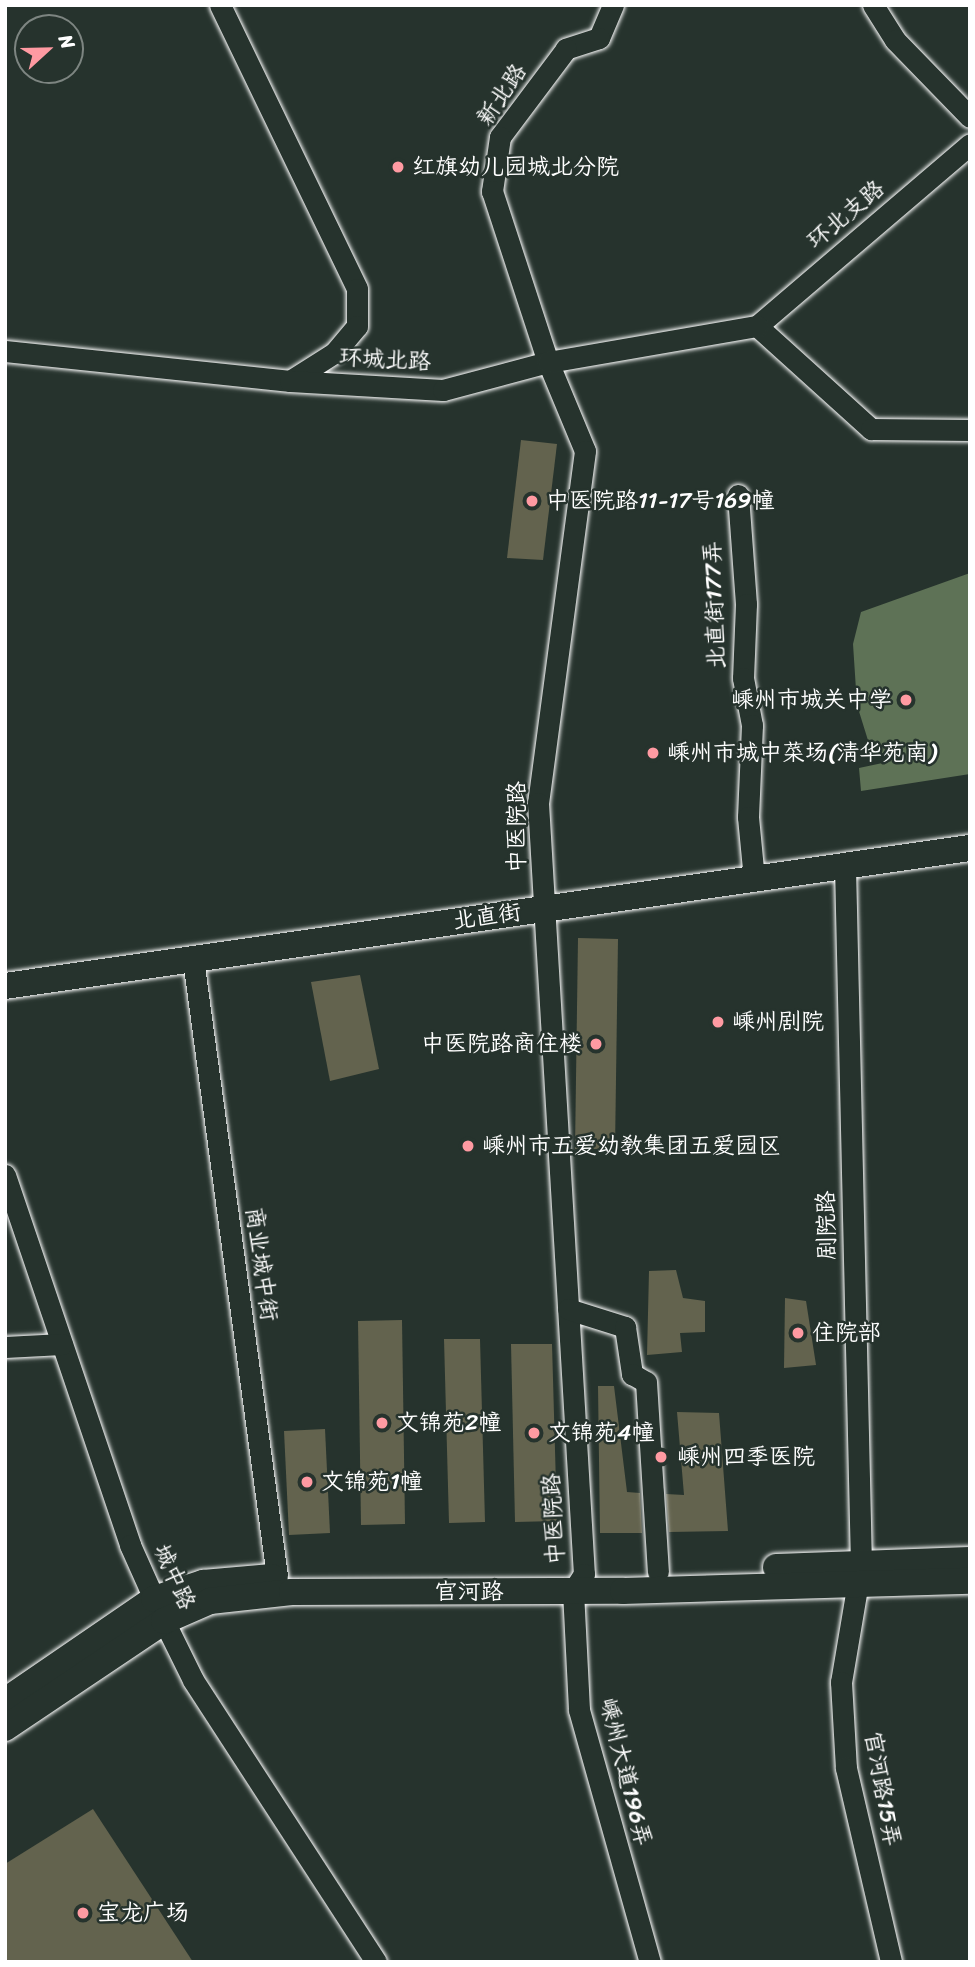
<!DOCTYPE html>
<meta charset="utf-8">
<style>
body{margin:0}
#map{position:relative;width:975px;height:1967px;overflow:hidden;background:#26332d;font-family:Sriracha,"LXGW WenKai TC",sans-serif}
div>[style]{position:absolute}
.green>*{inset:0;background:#5e7256}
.building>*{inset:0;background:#63634e}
.roads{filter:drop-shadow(0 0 2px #fff) drop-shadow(0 0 2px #fff)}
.minor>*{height:21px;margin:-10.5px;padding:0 10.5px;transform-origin:10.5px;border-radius:10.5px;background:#26332d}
.major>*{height:26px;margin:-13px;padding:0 13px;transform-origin:13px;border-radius:13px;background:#26332d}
.dots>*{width:19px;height:19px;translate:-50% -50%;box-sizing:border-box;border:4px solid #26332d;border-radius:50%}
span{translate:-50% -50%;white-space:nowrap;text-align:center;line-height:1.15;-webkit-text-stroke:5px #26332d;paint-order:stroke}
.street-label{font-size:23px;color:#fff}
.poi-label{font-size:23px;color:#fff}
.left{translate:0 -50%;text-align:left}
.right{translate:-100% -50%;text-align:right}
.frame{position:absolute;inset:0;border:7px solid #fff;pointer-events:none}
.north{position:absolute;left:14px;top:14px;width:70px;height:70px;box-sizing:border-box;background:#26332d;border:2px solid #7d8581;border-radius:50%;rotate:68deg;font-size:19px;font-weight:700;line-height:28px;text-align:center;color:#fff}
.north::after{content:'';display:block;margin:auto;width:24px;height:32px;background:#ff9aa2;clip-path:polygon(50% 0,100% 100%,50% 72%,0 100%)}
</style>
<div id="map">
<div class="green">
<div style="clip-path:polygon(970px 573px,970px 774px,861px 791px,859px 768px,892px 761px,871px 750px,857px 705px,853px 644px,861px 612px)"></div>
</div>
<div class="building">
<div style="clip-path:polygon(521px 440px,557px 444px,543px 560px,507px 558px)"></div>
<div style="clip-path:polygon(578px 938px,618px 939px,615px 1149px,575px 1149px)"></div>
<div style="clip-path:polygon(360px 975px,379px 1069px,330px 1081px,311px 982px)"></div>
<div style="clip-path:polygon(676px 1270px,683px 1298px,705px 1301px,705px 1332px,680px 1333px,682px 1352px,647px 1355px,649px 1271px)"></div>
<div style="clip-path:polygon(785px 1298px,806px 1301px,816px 1365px,784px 1368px)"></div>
<div style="clip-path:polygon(402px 1320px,405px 1524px,361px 1525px,358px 1321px)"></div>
<div style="clip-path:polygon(444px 1339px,480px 1339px,485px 1522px,449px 1523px)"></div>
<div style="clip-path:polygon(511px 1344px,552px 1344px,557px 1521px,515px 1522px)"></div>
<div style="clip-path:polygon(598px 1386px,614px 1386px,627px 1492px,640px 1493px,642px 1533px,600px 1533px)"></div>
<div style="clip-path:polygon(677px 1412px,719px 1413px,728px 1531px,669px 1532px,666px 1494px,684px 1495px)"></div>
<div style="clip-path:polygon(325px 1429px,330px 1533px,289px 1535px,284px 1431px)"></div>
<div style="clip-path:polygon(93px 1809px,193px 1962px,5px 1962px,5px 1864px)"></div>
</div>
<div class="roads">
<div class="minor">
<div style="left:220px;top:5px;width:315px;rotate:64.2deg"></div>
<div style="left:357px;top:289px;width:37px;rotate:90deg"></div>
<div style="left:357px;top:326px;width:35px;rotate:130deg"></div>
<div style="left:334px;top:353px;width:52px;rotate:147.5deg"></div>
<div style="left:613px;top:5px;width:36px;rotate:113deg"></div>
<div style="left:599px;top:38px;width:35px;rotate:162deg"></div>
<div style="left:566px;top:49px;width:110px;rotate:126.9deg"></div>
<div style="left:500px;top:137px;width:55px;rotate:98.4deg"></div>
<div style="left:492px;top:191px;width:180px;rotate:71.9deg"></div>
<div style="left:548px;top:362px;width:96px;rotate:67.4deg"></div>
<div style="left:585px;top:451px;width:355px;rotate:97.6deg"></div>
<div style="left:538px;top:803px;width:772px;rotate:86.59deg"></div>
<div style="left:584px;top:1574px;width:20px;rotate:123deg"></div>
<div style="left:573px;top:1591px;width:119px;rotate:87.1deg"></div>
<div style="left:579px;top:1710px;width:262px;rotate:74.3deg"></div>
<div style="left:873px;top:5px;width:41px;rotate:57.8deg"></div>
<div style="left:895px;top:40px;width:107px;rotate:45.8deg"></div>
<div style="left:757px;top:326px;width:280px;rotate:-40.5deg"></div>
<div style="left:757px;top:326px;width:154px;rotate:42.1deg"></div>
<div style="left:871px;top:429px;width:99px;rotate:0.6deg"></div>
<div style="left:5px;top:351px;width:287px;rotate:6deg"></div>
<div style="left:290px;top:381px;width:153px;rotate:3.4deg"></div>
<div style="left:443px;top:390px;width:109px;rotate:-14.9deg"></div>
<div style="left:548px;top:362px;width:212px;rotate:-9.8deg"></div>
<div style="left:738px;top:495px;width:109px;rotate:85.8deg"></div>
<div style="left:746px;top:604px;width:74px;rotate:92.3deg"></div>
<div style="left:743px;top:678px;width:48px;rotate:79.2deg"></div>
<div style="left:752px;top:725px;width:92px;rotate:92.5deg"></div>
<div style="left:748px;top:817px;width:62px;rotate:84.5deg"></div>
<div style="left:845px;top:866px;width:698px;rotate:88.69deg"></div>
<div style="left:861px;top:1564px;width:120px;rotate:99.6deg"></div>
<div style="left:841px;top:1682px;width:86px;rotate:86.7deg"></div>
<div style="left:846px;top:1768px;width:199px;rotate:76.9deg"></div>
<div style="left:193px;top:959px;width:623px;rotate:82.25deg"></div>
<div style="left:5px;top:1175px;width:391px;rotate:71.3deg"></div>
<div style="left:130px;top:1545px;width:83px;rotate:65.9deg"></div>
<div style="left:164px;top:1621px;width:66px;rotate:63.8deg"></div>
<div style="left:193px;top:1680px;width:336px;rotate:57deg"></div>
<div style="left:568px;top:1309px;width:60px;rotate:17.5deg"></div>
<div style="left:625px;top:1327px;width:48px;rotate:81.5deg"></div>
<div style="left:632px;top:1374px;width:16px;rotate:30deg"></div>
<div style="left:646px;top:1382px;width:190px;rotate:86.4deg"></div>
<div style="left:5px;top:1347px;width:57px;rotate:-3deg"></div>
</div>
<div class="major">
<div style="left:5px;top:986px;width:975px;rotate:-8.14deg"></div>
<div style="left:776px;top:1567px;width:194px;rotate:-2.1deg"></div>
<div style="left:5px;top:1701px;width:181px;rotate:-34.4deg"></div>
<div style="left:154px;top:1599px;width:52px;rotate:-18.1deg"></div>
<div style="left:203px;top:1583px;width:69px;rotate:-5deg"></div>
<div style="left:5px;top:1728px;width:192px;rotate:-33.9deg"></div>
<div style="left:164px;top:1621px;width:50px;rotate:-23.5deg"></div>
<div style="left:210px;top:1601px;width:82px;rotate:-6.3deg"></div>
<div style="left:292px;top:1592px;width:331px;rotate:-0.2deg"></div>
<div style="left:623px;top:1591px;width:347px;rotate:-1.7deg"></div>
</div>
</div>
<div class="dots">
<div style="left:398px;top:167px;background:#ff9aa2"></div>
<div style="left:532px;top:501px;background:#ff9aa2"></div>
<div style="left:906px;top:700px;background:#ff9aa2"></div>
<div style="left:653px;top:753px;background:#ff9aa2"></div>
<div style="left:718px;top:1022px;background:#ff9aa2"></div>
<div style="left:596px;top:1044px;background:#ff9aa2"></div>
<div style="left:468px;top:1146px;background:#ff9aa2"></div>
<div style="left:798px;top:1333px;background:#ff9aa2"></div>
<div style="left:382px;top:1423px;background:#ff9aa2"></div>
<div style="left:534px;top:1433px;background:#ff9aa2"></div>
<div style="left:661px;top:1457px;background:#ff9aa2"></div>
<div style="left:307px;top:1482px;background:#ff9aa2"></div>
<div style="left:83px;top:1913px;background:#ff9aa2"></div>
</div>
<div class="street-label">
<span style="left:502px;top:95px;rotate:-56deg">新北路</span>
<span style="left:846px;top:215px;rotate:-40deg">环北支路</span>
<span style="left:385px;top:360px;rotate:3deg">环城北路</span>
<span style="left:715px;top:605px;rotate:-92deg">北直街177弄</span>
<span style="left:517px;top:827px;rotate:-90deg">中医院路</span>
<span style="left:487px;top:917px;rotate:-8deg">北直街</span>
<span style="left:827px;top:1225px;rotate:-91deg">剧院路</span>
<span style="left:261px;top:1264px;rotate:82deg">商业城中街</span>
<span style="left:554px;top:1519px;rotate:-93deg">中医院路</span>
<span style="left:174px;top:1577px;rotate:66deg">城中路</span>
<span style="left:469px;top:1592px">官河路</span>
<span style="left:625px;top:1772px;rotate:76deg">嵊州大道196弄</span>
<span style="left:882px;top:1789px;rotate:80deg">官河路15弄</span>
</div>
<div class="poi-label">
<span class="left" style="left:412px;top:167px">红旗幼儿园城北分院</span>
<span class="left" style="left:546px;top:501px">中医院路11-17号169幢</span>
<span class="right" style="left:892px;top:700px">嵊州市城关中学</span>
<span class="left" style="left:667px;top:753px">嵊州市城中菜场(清华苑南)</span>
<span class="left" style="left:732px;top:1022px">嵊州剧院</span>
<span class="right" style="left:582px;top:1044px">中医院路商住楼</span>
<span class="left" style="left:482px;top:1146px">嵊州市五爱幼教集团五爱园区</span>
<span class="left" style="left:812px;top:1333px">住院部</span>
<span class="left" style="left:396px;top:1423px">文锦苑2幢</span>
<span class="left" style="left:548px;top:1433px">文锦苑4幢</span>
<span class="left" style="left:677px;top:1457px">嵊州四季医院</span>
<span class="left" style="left:321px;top:1482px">文锦苑1幢</span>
<span class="left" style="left:97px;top:1913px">宝龙广场</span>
</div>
<div class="frame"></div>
<div class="north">N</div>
</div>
